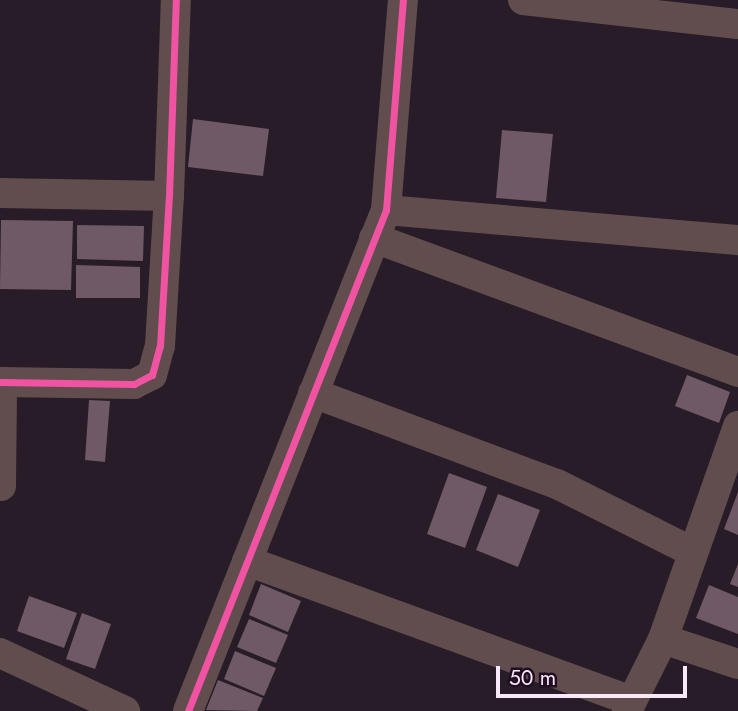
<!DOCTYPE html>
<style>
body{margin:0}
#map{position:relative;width:738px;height:711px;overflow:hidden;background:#271c28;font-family:Jost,sans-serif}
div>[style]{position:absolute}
.building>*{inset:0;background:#705966}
.minor>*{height:30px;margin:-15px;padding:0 15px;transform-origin:15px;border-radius:15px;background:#614d4d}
.cycleway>*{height:7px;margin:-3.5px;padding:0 3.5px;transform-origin:3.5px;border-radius:3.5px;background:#f153a3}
span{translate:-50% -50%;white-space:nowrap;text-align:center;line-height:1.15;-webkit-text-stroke:7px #220e23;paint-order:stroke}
.scale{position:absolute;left:496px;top:666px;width:191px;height:32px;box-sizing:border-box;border:4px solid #f7e9f8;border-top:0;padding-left:9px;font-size:21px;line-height:24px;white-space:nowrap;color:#f7e9f8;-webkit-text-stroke:5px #220e23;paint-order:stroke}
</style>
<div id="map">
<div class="building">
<div style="clip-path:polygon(193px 119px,269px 129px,263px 176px,188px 167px)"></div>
<div style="clip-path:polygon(502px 130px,553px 134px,546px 202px,496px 198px)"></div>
<div style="clip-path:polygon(1px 220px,73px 221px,71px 290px,0 289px)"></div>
<div style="clip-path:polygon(77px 225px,144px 226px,143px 261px,77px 259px)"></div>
<div style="clip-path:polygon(76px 265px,140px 267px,140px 298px,76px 298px)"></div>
<div style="clip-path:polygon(687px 375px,730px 392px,719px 423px,675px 406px)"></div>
<div style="clip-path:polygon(89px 400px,110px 401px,105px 462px,85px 460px)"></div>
<div style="clip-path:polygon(449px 473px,487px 487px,465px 548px,427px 534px)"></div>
<div style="clip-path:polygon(738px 492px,738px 535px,724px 529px)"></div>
<div style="clip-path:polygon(498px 494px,540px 510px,518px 567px,476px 550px)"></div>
<div style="clip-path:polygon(738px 564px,738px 587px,730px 584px)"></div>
<div style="clip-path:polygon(261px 584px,301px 601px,288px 632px,249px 615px)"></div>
<div style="clip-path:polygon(709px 585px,738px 597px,738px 634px,696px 618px)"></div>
<div style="clip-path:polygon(29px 596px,77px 613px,64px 648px,17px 631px)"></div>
<div style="clip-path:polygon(82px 613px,111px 624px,95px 669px,66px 659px)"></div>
<div style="clip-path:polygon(249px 619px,288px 635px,276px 663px,237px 647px)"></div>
<div style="clip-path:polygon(235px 651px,276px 668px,264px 696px,224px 679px)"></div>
<div style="clip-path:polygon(218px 680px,263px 698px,257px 711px,206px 710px)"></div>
</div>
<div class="minor">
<div style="left:523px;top:0;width:216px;rotate:6.4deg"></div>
<div style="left:0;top:193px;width:169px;rotate:1deg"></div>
<div style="left:386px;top:210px;width:353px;rotate:4.9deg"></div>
<div style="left:374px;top:238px;width:388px;rotate:20.2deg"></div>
<div style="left:0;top:382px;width:134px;rotate:0.9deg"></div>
<div style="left:134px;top:384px;width:20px;rotate:-27deg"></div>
<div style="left:152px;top:375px;width:30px;rotate:-75deg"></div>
<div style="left:160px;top:346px;width:150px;rotate:-86.6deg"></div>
<div style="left:169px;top:196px;width:196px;rotate:-88deg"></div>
<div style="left:313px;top:393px;width:260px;rotate:20.5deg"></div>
<div style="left:557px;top:484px;width:152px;rotate:26.6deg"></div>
<div style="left:1px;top:486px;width:104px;rotate:-89.4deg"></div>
<div style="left:247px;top:561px;width:409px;rotate:20deg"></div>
<div style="left:663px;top:639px;width:79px;rotate:18.4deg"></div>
<div style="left:0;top:653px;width:138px;rotate:24.9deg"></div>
<div style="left:188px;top:711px;width:539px;rotate:-68.44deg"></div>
<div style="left:386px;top:210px;width:211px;rotate:-85.4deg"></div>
<div style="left:627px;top:711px;width:80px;rotate:-63.4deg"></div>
<div style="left:663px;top:639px;width:226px;rotate:-70.6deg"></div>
</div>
<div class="cycleway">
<div style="left:0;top:382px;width:134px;rotate:0.9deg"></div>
<div style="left:134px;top:384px;width:20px;rotate:-27deg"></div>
<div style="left:152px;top:375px;width:30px;rotate:-75deg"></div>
<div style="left:160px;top:346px;width:150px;rotate:-86.6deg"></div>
<div style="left:169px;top:196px;width:196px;rotate:-88deg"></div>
<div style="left:188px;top:711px;width:539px;rotate:-68.44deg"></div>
<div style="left:386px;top:210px;width:211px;rotate:-85.4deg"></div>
</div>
<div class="scale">50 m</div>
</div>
